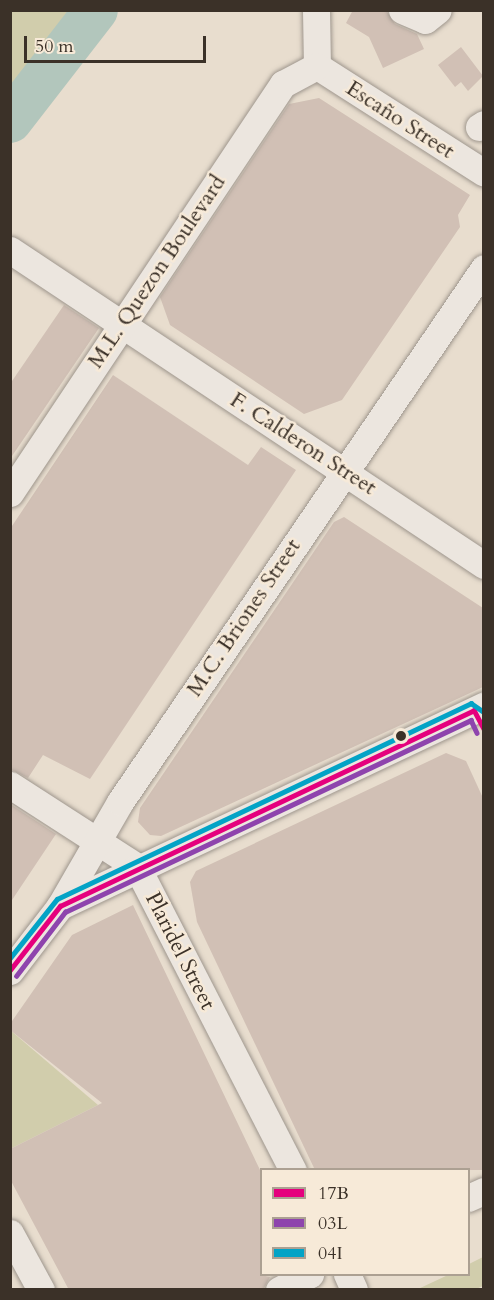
<!DOCTYPE html>
<meta charset="utf-8">
<style>
body{margin:0}
#map{position:relative;width:494px;height:1300px;overflow:hidden;background:#e8ddce;font-family:Cardo,serif}
div>[style]{position:absolute}
.green>*{inset:0;background:#d1cdac}
.river>*{height:44px;margin:-22px;padding:0 22px;transform-origin:22px;border-radius:22px;background:#b2c6bc}
.building>*{inset:0;background:#d1c0b5}
.roads{filter:drop-shadow(0 0 2px #9e968d) drop-shadow(0 0 2px #9e968d)}
.minor>*{height:27px;margin:-13.5px;padding:0 13.5px;transform-origin:13.5px;border-radius:13.5px;background:#ece6df}
.bus-1>*{height:4.5px;margin:-2.25px;padding:0 2.25px;transform-origin:2.25px;border-radius:2.25px;background:#e5007d}
.bus-2>*{height:4.5px;margin:-2.25px;padding:0 2.25px;transform-origin:2.25px;border-radius:2.25px;background:#8e44ad}
.bus-3>*{height:4.5px;margin:-2.25px;padding:0 2.25px;transform-origin:2.25px;border-radius:2.25px;background:#03a3c6}
.dots>*{width:16px;height:16px;translate:-50% -50%;box-sizing:border-box;border:3px solid #f7ead8;border-radius:50%}
span{translate:-50% -50%;white-space:nowrap;text-align:center;line-height:1.15;-webkit-text-stroke:5px #f7ead8;paint-order:stroke}
.street-label{font-size:22px;color:#3b3128}
.frame{position:absolute;inset:0;border:12px solid #3b3128;pointer-events:none}
.legend{position:absolute;left:260px;top:1168px;width:210px;height:108px;box-sizing:border-box;background:#f7ead8;border:2px solid #aca092;margin:0;padding:8px 10px;list-style:none;font-size:18px;color:#3b3128}
.legend li{display:flex;align-items:center;gap:12px;height:30px}
.legend b{width:30px;border:2px solid #aca092}
.scale{position:absolute;left:24px;top:36px;width:182px;height:27px;box-sizing:border-box;border:3px solid #3b3128;border-top:0;padding-left:8px;font-size:18px;line-height:21px;white-space:nowrap;color:#3b3128;-webkit-text-stroke:4px #f7ead8;paint-order:stroke}
</style>
<div id="map">
<div class="green">
<div style="clip-path:polygon(11px 10px,86px 11px,11px 104px,10px 11px)"></div>
<div style="clip-path:polygon(10px 1030px,98px 1105px,10px 1149px)"></div>
<div style="clip-path:polygon(483px 1257px,483px 1286px,476px 1289px,418px 1289px,448px 1275px,468px 1274px,469px 1264px)"></div>
</div>
<div class="river">
<div style="left:10px;top:121px;width:140px;rotate:-52.2deg"></div>
</div>
<div class="building">
<div style="clip-path:polygon(353px 10px,386px 10px,395px 24px,417px 34px,424px 49px,383px 68px,369px 37px,346px 23px)"></div>
<div style="clip-path:polygon(461px 47px,483px 76px,468px 91px,461px 82px,455px 87px,438px 65px)"></div>
<div style="clip-path:polygon(319px 98px,470px 195px,458px 215px,460px 227px,342px 400px,304px 414px,170px 325px,160px 297px,289px 104px)"></div>
<div style="clip-path:polygon(64px 305px,99px 328px,10px 459px,10px 384px)"></div>
<div style="clip-path:polygon(113px 375px,248px 465px,261px 447px,296px 470px,90px 779px,43px 755px,28px 778px,10px 769px,10px 529px)"></div>
<div style="clip-path:polygon(344px 517px,483px 608px,483px 687px,161px 836px,150px 835px,138px 822px,140px 808px,334px 522px)"></div>
<div style="clip-path:polygon(446px 753px,466px 761px,483px 798px,483px 1170px,315px 1170px,197px 922px,190px 882px,196px 871px)"></div>
<div style="clip-path:polygon(10px 804px,56px 834px,10px 903px)"></div>
<div style="clip-path:polygon(133px 905px,261px 1172px,261px 1275px,270px 1277px,263px 1290px,69px 1290px,10px 1179px,10px 1149px,102px 1103px,10px 1030px,10px 1024px,72px 935px)"></div>
</div>
<div class="roads">
<div class="minor">
<div style="left:316px;top:10px;width:56px;rotate:89deg"></div>
<div style="left:402px;top:10px;width:25px;rotate:23deg"></div>
<div style="left:425px;top:20px;width:16px;rotate:-38deg"></div>
<div style="left:317px;top:66px;width:198px;rotate:32.6deg"></div>
<div style="left:479px;top:127px;width:6px;rotate:-31deg"></div>
<div style="left:10px;top:250px;width:569px;rotate:33.61deg"></div>
<div style="left:10px;top:493px;width:492px;rotate:-56.3deg"></div>
<div style="left:283px;top:84px;width:38px;rotate:-28deg"></div>
<div style="left:10px;top:785px;width:151px;rotate:32.8deg"></div>
<div style="left:137px;top:867px;width:341px;rotate:62.8deg"></div>
<div style="left:60px;top:906px;width:469px;rotate:-25.3deg"></div>
<div style="left:10px;top:971px;width:82px;rotate:-52.4deg"></div>
<div style="left:60px;top:906px;width:120px;rotate:-60deg"></div>
<div style="left:120px;top:802px;width:646px;rotate:-55.72deg"></div>
<div style="left:468px;top:1198px;width:17px;rotate:-24deg"></div>
<div style="left:10px;top:1233px;width:65px;rotate:61.5deg"></div>
<div style="left:347px;top:1274px;width:17px;rotate:66deg"></div>
<div style="left:279px;top:1290px;width:35px;rotate:-27deg"></div>
</div>
</div>
<div class="bus-1">
<div style="left:10px;top:970px;width:81px;rotate:-52deg"></div>
<div style="left:60px;top:906px;width:458px;rotate:-25.3deg"></div>
<div style="left:474px;top:710px;width:21px;rotate:62deg"></div>
</div>
<div class="bus-2">
<div style="left:16px;top:976px;width:81px;rotate:-52.6deg"></div>
<div style="left:65px;top:912px;width:449px;rotate:-25.3deg"></div>
<div style="left:471px;top:720px;width:14px;rotate:65deg"></div>
</div>
<div class="bus-3">
<div style="left:10px;top:958px;width:75px;rotate:-51.5deg"></div>
<div style="left:57px;top:899px;width:458px;rotate:-25.3deg"></div>
<div style="left:471px;top:703px;width:16px;rotate:35deg"></div>
</div>
<div class="dots">
<div style="left:401px;top:736px;background:#3b3128"></div>
</div>
<div class="street-label">
<span style="left:400px;top:120px;rotate:33deg">Escaño Street</span>
<span style="left:157px;top:272px;rotate:-56deg">M.L. Quezon Boulevard</span>
<span style="left:303px;top:444px;rotate:33deg">F. Calderon Street</span>
<span style="left:244px;top:618px;rotate:-56deg">M.C. Briones Street</span>
<span style="left:180px;top:951px;rotate:63deg">Plaridel Street</span>
</div>
<div class="frame"></div>
<ul class="legend">
<li><b style="height:8px;background:#e5007d"></b>17B</li>
<li><b style="height:8px;background:#8e44ad"></b>03L</li>
<li><b style="height:8px;background:#03a3c6"></b>04I</li>
</ul>
<div class="scale">50 m</div>
</div>
